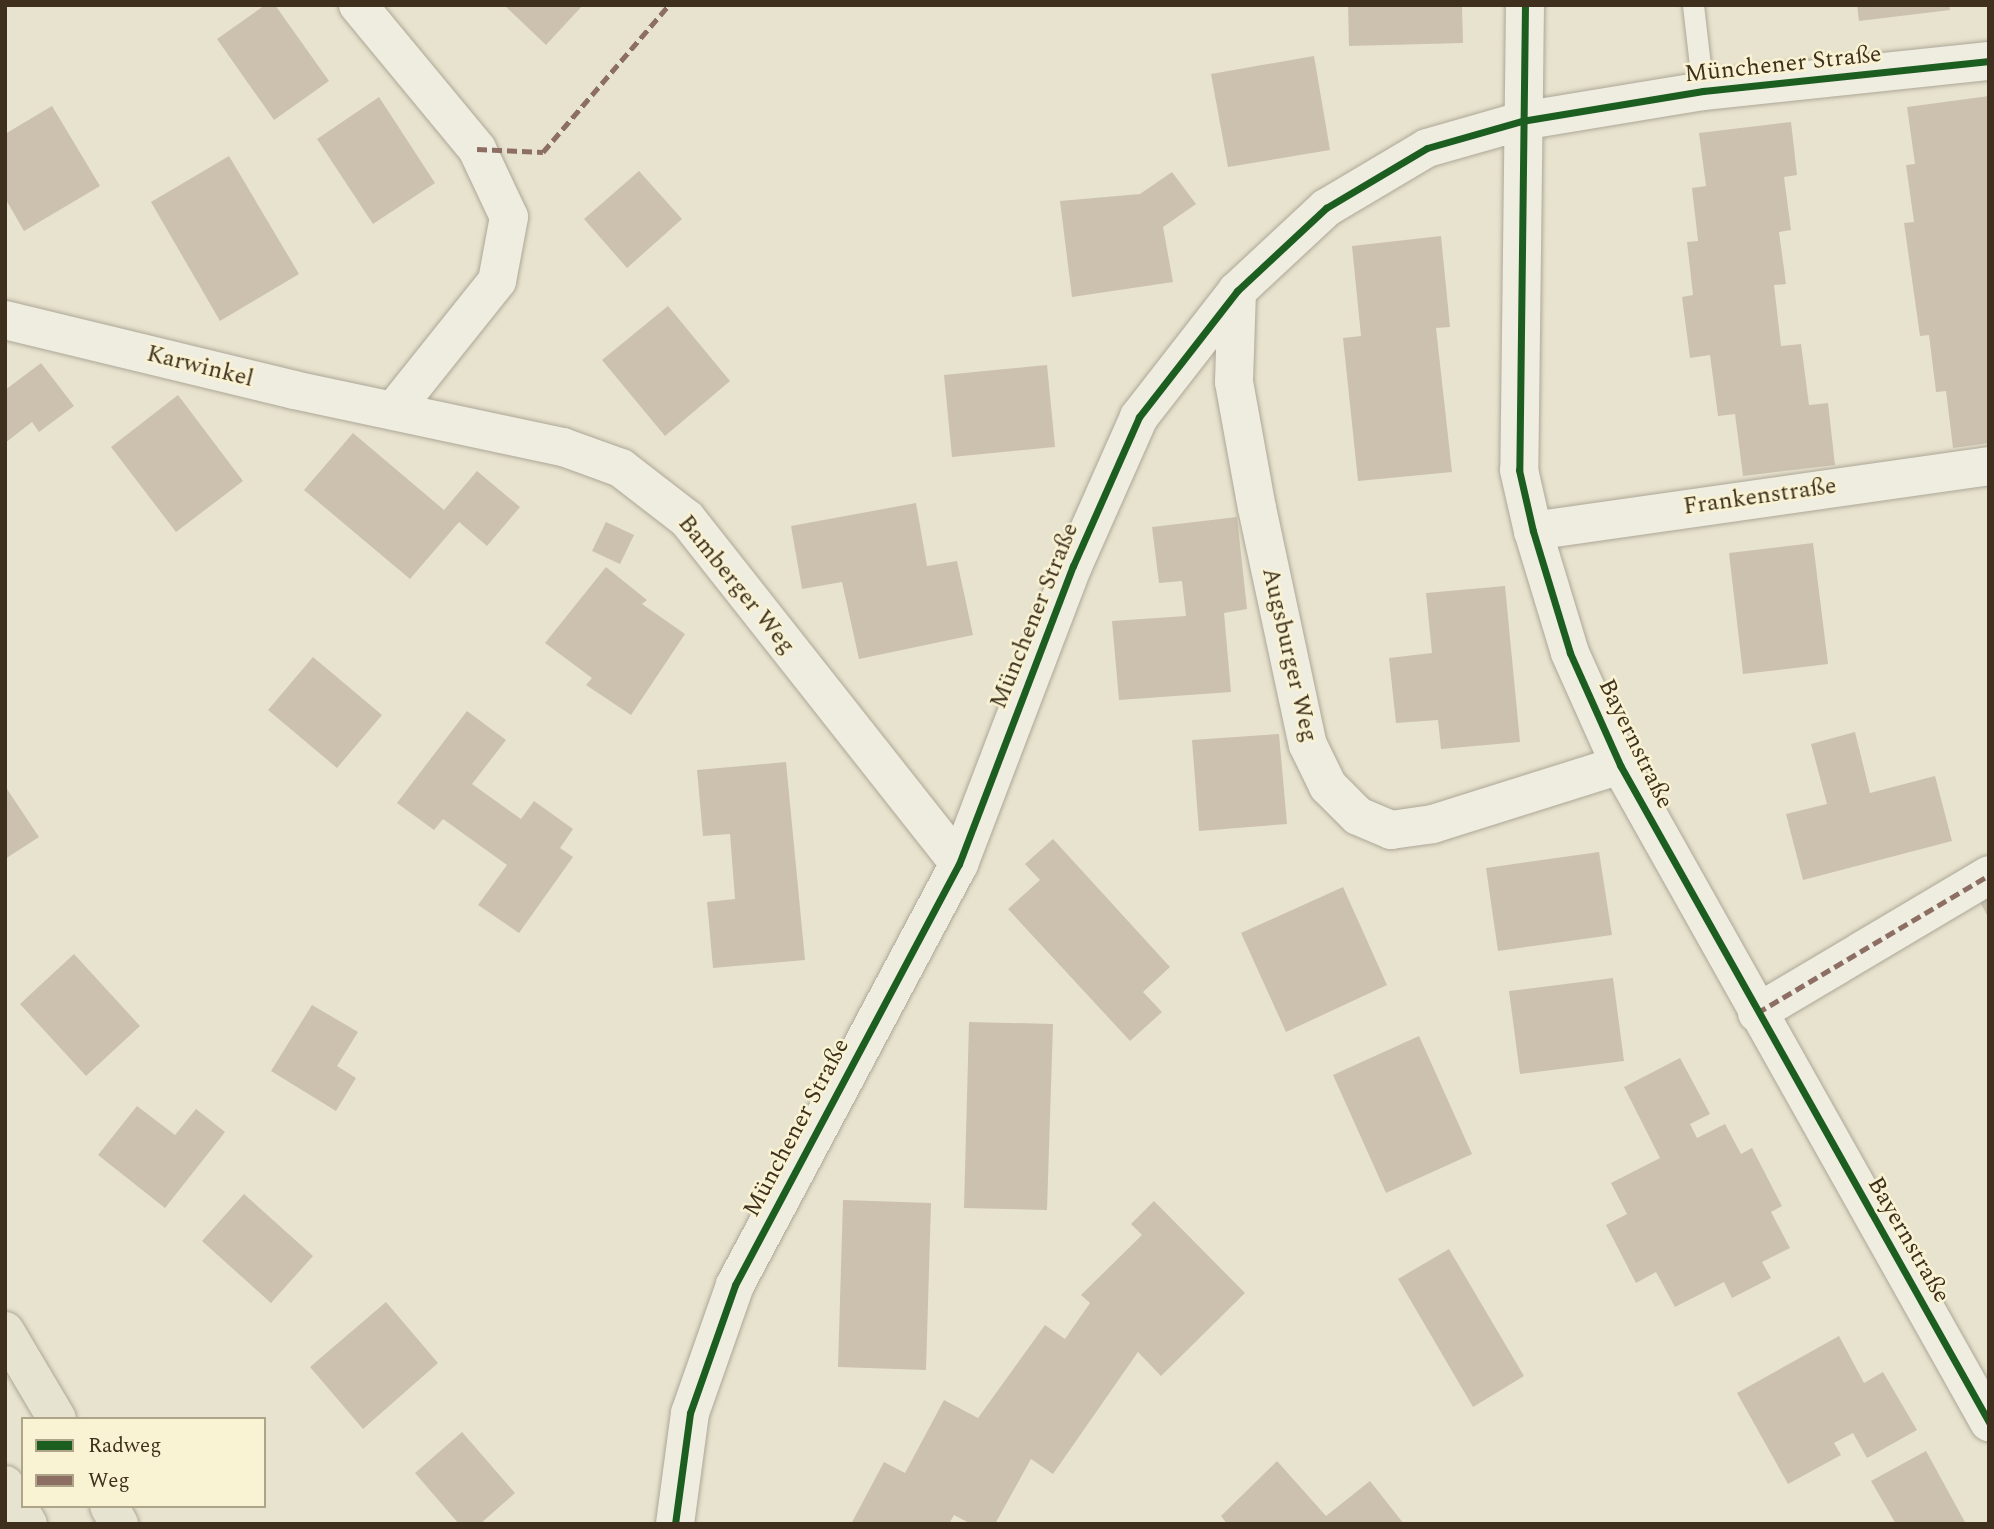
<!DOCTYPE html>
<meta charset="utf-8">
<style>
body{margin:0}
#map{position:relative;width:1994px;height:1529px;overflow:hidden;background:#e8e3ce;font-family:Spectral,serif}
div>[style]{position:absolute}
.building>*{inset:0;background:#ccc1ae}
.roads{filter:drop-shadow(0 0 2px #ada797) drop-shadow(0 0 2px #ada797)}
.service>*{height:21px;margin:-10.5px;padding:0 10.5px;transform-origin:10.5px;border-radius:10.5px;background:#efece0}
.minor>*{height:38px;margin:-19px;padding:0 19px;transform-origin:19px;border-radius:19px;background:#efece0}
.primary>*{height:38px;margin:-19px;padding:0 19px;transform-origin:19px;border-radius:19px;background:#e7e3d1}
.quiet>*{height:5px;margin-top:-2.5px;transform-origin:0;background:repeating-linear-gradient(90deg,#8d6e63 0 10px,transparent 0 15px)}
.cycleway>*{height:7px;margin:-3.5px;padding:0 3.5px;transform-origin:3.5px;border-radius:3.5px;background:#1b5e20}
span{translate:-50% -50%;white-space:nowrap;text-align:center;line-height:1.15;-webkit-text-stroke:5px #f9f2d3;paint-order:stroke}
.street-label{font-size:24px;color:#3e301d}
.frame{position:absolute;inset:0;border:7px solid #3e301d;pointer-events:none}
.legend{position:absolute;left:21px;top:1417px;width:245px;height:91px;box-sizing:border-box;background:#f9f2d3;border:2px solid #aea48a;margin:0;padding:9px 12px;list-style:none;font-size:21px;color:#3e301d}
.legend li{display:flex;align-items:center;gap:14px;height:35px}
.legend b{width:35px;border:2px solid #aea48a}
</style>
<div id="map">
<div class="building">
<div style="clip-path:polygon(265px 5px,275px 5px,329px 81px,274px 120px,217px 39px)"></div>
<div style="clip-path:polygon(504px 5px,583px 5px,546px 45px)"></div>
<div style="clip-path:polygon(1348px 5px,1462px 5px,1463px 43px,1349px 46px)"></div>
<div style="clip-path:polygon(1857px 5px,1949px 5px,1950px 10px,1859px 21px)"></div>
<div style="clip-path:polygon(1314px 56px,1330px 150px,1228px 167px,1211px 74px)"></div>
<div style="clip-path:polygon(1989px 96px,1989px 443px,1953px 448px,1946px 391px,1936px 392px,1929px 335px,1920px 336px,1904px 223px,1914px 222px,1906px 165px,1915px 164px,1907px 107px)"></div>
<div style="clip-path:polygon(379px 97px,435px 183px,373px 224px,317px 139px)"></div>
<div style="clip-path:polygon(52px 106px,100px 186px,24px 231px,5px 198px,5px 134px)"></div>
<div style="clip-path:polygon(1791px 122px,1797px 175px,1784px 177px,1791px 230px,1779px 232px,1786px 284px,1774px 285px,1781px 346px,1801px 344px,1809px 405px,1828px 403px,1835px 465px,1743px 476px,1735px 414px,1718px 416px,1710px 355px,1690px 358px,1682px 297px,1693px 295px,1687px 242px,1698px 241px,1692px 188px,1706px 186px,1699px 133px)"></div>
<div style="clip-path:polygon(229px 156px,299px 274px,220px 321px,151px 202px)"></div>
<div style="clip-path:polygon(639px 171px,682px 219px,627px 268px,584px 219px)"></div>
<div style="clip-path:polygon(1172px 172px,1196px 204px,1163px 227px,1173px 282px,1072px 297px,1060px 201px,1140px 194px)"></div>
<div style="clip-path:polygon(1441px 236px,1450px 327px,1436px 328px,1452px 472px,1358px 481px,1343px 338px,1361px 336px,1352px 246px)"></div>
<div style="clip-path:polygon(668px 306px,730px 381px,665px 436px,602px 360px)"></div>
<div style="clip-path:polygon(41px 363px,74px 406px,39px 432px,32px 422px,5px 443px,5px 390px)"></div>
<div style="clip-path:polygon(1047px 365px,1055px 447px,952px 457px,944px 375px)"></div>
<div style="clip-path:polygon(178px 395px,243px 481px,176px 532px,111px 447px)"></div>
<div style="clip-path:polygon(353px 433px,444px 510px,477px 471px,520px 507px,487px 546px,459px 522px,410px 579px,304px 490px)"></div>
<div style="clip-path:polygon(916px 503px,927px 566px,957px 561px,973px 635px,859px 659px,842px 582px,802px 589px,791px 526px)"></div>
<div style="clip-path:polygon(1237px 517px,1247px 609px,1224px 613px,1231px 692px,1119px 700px,1112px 621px,1186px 616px,1182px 581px,1159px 583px,1152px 527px)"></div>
<div style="clip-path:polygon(606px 522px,634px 535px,620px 564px,592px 551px)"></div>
<div style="clip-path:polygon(1813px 543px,1828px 664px,1743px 674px,1729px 553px)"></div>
<div style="clip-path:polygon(606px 567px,647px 600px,642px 604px,685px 634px,631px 715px,586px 685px,592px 678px,545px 643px)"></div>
<div style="clip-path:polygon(1505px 586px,1520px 742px,1441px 749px,1438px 720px,1396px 723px,1389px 658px,1432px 653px,1426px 593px)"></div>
<div style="clip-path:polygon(313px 657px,382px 715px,337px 768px,268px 710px)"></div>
<div style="clip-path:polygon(467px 711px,506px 740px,472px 784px,521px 819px,534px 801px,573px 829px,560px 848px,573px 857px,519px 933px,478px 905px,507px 865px,443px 819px,434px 830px,397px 803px)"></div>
<div style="clip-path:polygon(1855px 732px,1870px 793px,1935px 776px,1952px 841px,1803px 880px,1786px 814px,1827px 804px,1811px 744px)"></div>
<div style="clip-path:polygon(1279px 734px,1287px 824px,1199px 831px,1192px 740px)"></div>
<div style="clip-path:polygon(786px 762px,805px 960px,713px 968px,707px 902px,735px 899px,730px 834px,703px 836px,697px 770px)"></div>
<div style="clip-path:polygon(5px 786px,39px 837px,5px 859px)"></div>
<div style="clip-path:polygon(1053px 839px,1170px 967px,1143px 992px,1162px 1012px,1130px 1041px,1008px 909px,1040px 880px,1025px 864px)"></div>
<div style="clip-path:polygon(1599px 852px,1612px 935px,1498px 951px,1486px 868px)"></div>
<div style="clip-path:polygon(1343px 887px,1387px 985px,1286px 1032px,1241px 933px)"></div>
<div style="clip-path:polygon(1989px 893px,1989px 919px,1978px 898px)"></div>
<div style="clip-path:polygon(74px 954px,140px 1026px,86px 1076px,20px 1004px)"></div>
<div style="clip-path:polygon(1613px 978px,1624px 1061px,1520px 1074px,1509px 991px)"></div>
<div style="clip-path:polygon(312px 1005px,358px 1032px,337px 1066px,356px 1078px,336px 1111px,271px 1071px)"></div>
<div style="clip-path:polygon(969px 1022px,1053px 1024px,1047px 1210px,964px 1208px)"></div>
<div style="clip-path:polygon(1419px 1036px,1472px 1154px,1386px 1193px,1333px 1075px)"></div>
<div style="clip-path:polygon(1680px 1058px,1710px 1114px,1690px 1124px,1697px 1138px,1725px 1124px,1741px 1154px,1752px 1148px,1782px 1206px,1771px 1212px,1790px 1248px,1762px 1262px,1771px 1278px,1732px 1298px,1724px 1282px,1675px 1307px,1656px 1272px,1636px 1283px,1606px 1225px,1627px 1214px,1611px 1183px,1660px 1158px,1624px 1087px)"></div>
<div style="clip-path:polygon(137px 1106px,175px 1135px,196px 1109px,225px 1132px,165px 1208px,98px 1155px)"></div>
<div style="clip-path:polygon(244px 1194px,313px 1256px,271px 1303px,202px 1241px)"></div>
<div style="clip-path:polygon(843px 1200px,931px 1203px,926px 1370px,838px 1367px)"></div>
<div style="clip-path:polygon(1154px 1201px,1245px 1293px,1161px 1376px,1138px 1352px,1053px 1474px,1031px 1459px,995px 1524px,971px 1524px,954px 1515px,949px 1524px,851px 1524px,884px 1462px,905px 1473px,944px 1400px,978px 1418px,1045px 1325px,1065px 1339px,1090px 1303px,1081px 1295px,1142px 1235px,1131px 1224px)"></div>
<div style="clip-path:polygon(1449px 1249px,1524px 1376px,1473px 1407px,1398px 1279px)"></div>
<div style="clip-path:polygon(386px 1302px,438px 1363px,363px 1429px,310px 1367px)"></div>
<div style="clip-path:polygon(1839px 1336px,1864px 1383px,1883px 1372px,1917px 1430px,1867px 1458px,1853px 1433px,1834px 1443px,1841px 1455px,1788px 1484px,1737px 1393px)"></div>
<div style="clip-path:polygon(462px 1432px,515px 1493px,480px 1524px,459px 1524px,415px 1473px)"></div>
<div style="clip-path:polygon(1926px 1451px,1966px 1524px,1896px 1524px,1871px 1481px)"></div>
<div style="clip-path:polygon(1277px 1461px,1326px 1516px,1370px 1481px,1404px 1524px,1227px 1524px,1221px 1516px)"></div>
</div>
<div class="roads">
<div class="service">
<div style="left:1693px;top:5px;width:87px;rotate:83.4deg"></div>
</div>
<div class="minor">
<div style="left:358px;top:5px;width:187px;rotate:50.4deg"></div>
<div style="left:477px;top:149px;width:75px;rotate:64.8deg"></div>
<div style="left:509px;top:217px;width:65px;rotate:100.6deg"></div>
<div style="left:497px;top:281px;width:164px;rotate:128.6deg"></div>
<div style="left:1525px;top:5px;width:465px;rotate:90.7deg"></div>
<div style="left:1519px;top:470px;width:63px;rotate:77.1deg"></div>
<div style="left:1533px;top:531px;width:127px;rotate:73.1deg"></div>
<div style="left:1570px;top:653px;width:123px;rotate:65.9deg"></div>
<div style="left:1620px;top:765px;width:754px;rotate:60.68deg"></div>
<div style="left:1237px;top:291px;width:91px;rotate:91.9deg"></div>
<div style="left:1234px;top:382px;width:128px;rotate:79.7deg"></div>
<div style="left:1257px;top:508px;width:242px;rotate:77.9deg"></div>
<div style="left:1308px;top:745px;width:46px;rotate:64deg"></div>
<div style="left:1328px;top:786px;width:42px;rotate:45deg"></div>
<div style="left:1358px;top:816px;width:36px;rotate:23deg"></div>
<div style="left:1391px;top:830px;width:42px;rotate:-8.1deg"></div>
<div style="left:1433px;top:824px;width:196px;rotate:-17.5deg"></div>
<div style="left:5px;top:320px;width:297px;rotate:13.6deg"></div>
<div style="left:294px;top:390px;width:275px;rotate:12deg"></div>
<div style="left:563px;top:447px;width:62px;rotate:19.9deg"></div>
<div style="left:621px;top:468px;width:83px;rotate:37.7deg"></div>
<div style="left:687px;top:519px;width:439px;rotate:51.7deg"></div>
<div style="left:1533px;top:531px;width:461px;rotate:-8.1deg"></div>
<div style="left:1757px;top:1013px;width:270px;rotate:-30.7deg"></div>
<div style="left:675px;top:1524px;width:112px;rotate:-82.3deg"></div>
<div style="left:690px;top:1413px;width:136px;rotate:-70.6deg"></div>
<div style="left:735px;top:1285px;width:477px;rotate:-62deg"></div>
<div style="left:959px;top:864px;width:319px;rotate:-69.1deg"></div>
<div style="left:1073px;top:566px;width:163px;rotate:-66.1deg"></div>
<div style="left:1139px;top:417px;width:160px;rotate:-52.1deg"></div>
<div style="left:1237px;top:291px;width:122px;rotate:-43deg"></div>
<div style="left:1326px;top:208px;width:117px;rotate:-30.7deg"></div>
<div style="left:1427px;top:148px;width:99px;rotate:-15.9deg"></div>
<div style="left:1522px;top:121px;width:183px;rotate:-9.4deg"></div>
<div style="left:1703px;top:91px;width:288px;rotate:-6deg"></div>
</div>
<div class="primary">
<div style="left:5px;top:1331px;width:102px;rotate:59.4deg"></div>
<div style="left:5px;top:1485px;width:45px;rotate:59.5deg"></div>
<div style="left:109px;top:1506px;width:21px;rotate:61deg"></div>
</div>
</div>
<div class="quiet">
<div style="left:477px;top:149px;width:66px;rotate:2.6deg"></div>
<div style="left:543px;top:152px;width:194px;rotate:-49.4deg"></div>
<div style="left:1757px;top:1013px;width:270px;rotate:-30.7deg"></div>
</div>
<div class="cycleway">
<div style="left:1525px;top:5px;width:465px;rotate:90.7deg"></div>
<div style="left:1519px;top:470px;width:63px;rotate:77.1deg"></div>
<div style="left:1533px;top:531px;width:127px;rotate:73.1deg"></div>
<div style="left:1570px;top:653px;width:123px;rotate:65.9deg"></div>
<div style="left:1620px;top:765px;width:754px;rotate:60.68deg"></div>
<div style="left:675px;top:1524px;width:112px;rotate:-82.3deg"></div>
<div style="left:690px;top:1413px;width:136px;rotate:-70.6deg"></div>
<div style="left:735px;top:1285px;width:477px;rotate:-62deg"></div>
<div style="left:959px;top:864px;width:319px;rotate:-69.1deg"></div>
<div style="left:1073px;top:566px;width:163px;rotate:-66.1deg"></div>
<div style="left:1139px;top:417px;width:160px;rotate:-52.1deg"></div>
<div style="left:1237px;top:291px;width:122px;rotate:-43deg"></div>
<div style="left:1326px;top:208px;width:117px;rotate:-30.7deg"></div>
<div style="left:1427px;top:148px;width:99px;rotate:-15.9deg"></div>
<div style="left:1522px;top:121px;width:183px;rotate:-9.4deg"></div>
<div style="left:1703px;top:91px;width:288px;rotate:-6deg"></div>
</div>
<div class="street-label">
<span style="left:1783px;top:65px;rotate:-6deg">Münchener Straße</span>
<span style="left:200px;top:367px;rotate:14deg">Karwinkel</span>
<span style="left:1760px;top:497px;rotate:-8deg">Frankenstraße</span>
<span style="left:736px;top:585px;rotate:51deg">Bamberger Weg</span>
<span style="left:1035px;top:616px;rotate:-68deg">Münchener Straße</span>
<span style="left:1289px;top:655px;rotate:77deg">Augsburger Weg</span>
<span style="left:1635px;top:744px;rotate:64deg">Bayernstraße</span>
<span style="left:797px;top:1128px;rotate:-62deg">Münchener Straße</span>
<span style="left:1908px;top:1240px;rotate:60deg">Bayernstraße</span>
</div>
<div class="frame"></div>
<ul class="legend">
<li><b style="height:9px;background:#1b5e20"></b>Radweg</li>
<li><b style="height:9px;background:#8d6e63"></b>Weg</li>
</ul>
</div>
